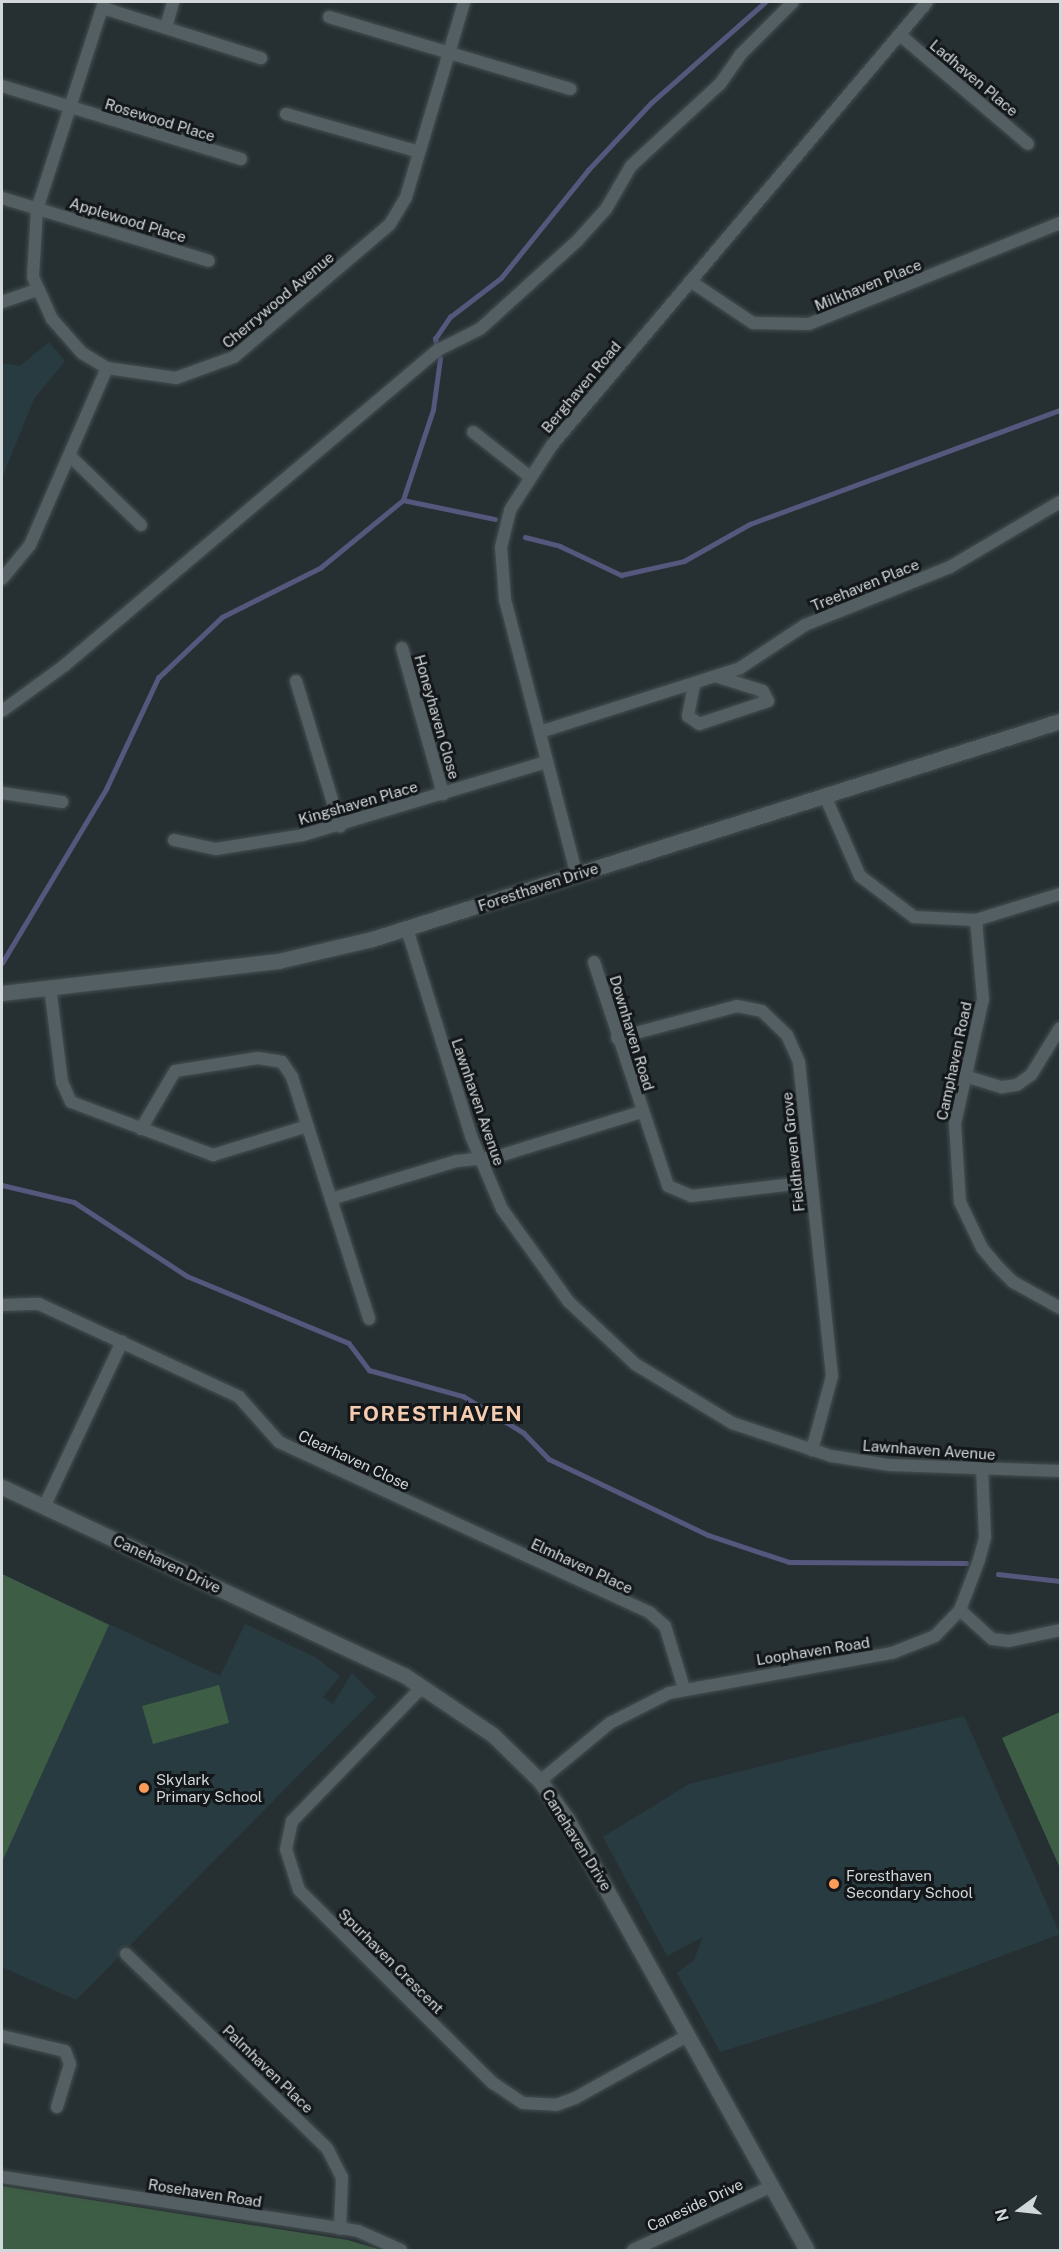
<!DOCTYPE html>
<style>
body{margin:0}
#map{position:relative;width:1062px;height:2252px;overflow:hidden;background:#263033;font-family:"Public Sans",sans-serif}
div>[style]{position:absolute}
.built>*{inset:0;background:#283b40}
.green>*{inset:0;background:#3e5d45}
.stream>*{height:4.5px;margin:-2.25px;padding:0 2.25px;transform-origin:2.25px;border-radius:2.25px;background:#55577c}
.roads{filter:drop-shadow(0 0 2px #454e50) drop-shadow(0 0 2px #454e50)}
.minor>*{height:12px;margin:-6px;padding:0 6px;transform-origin:6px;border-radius:6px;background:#535f62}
.tertiary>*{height:15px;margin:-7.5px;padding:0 7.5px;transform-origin:7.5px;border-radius:7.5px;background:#535f62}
.dots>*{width:16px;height:16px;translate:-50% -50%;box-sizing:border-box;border:3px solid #131719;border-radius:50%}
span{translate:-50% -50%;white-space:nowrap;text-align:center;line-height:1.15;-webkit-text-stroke:6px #131719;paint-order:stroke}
.street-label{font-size:15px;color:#d2d8da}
.poi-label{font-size:15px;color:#d2d8da}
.left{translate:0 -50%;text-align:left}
.district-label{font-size:21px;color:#f6ccb1;font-weight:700;letter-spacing:1.5px}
.frame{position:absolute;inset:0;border:3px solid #d2d8da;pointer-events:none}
.north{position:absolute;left:990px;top:2180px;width:60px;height:60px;-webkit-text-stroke:4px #131719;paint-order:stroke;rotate:255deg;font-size:16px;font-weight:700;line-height:24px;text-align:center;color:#d2d8da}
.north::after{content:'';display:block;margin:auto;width:21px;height:27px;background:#d2d8da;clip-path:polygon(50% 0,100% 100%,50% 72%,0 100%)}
</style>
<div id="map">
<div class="built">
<div style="clip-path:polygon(49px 342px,65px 361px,34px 399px,2px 478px,2px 363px,20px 366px)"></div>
<div style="clip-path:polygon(2px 1574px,220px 1676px,245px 1624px,315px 1657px,340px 1676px,323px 1697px,333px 1704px,352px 1673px,376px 1697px,76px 2000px,2px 1967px)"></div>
<div style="clip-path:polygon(964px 1716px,1060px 1934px,879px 2002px,720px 2052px,677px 1973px,694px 1960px,703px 1937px,667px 1956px,603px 1837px,689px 1784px)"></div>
</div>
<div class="green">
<div style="clip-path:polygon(2px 1574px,109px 1625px,2px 1862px)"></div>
<div style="clip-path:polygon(219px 1685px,229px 1723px,153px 1744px,142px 1706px)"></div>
<div style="clip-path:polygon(1060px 1712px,1060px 1868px,1002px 1738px)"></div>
<div style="clip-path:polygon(2px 2186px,348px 2240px,381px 2250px,2px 2250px)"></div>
</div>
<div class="stream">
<div style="left:403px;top:500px;width:95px;rotate:-71.6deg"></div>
<div style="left:433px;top:410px;width:51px;rotate:-82.2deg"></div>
<div style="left:440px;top:359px;width:21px;rotate:-104deg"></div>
<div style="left:435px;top:339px;width:27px;rotate:-56deg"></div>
<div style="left:450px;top:317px;width:64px;rotate:-37.4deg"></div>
<div style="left:501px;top:278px;width:139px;rotate:-51.1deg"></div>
<div style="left:588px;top:170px;width:92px;rotate:-46.8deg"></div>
<div style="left:651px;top:103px;width:152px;rotate:-41.5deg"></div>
<div style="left:525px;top:537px;width:36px;rotate:14deg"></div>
<div style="left:560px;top:546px;width:68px;rotate:25.4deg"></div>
<div style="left:621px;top:575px;width:65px;rotate:-12.5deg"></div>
<div style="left:684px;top:561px;width:76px;rotate:-29.3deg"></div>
<div style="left:750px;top:524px;width:330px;rotate:-20.2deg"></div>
<div style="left:2px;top:963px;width:203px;rotate:-59.1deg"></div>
<div style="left:106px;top:789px;width:123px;rotate:-64.9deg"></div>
<div style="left:158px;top:678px;width:88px;rotate:-43.6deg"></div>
<div style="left:222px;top:617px;width:110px;rotate:-26.6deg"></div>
<div style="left:320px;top:568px;width:107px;rotate:-39.3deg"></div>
<div style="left:403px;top:500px;width:94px;rotate:11.7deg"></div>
<div style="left:2px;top:1185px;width:74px;rotate:13.3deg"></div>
<div style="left:74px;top:1202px;width:135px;rotate:33.2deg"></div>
<div style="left:187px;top:1276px;width:175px;rotate:22.5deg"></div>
<div style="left:349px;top:1343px;width:34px;rotate:53deg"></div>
<div style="left:369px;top:1370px;width:98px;rotate:15.5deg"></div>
<div style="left:463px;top:1396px;width:71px;rotate:31.2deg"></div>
<div style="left:524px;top:1433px;width:36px;rotate:46deg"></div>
<div style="left:549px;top:1459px;width:176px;rotate:25.5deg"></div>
<div style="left:708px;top:1535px;width:85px;rotate:18.4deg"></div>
<div style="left:789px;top:1562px;width:177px;rotate:0.3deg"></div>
<div style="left:998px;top:1574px;width:62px;rotate:6.4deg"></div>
</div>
<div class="roads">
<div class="minor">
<div style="left:104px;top:2px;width:218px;rotate:107.9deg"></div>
<div style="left:37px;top:209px;width:68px;rotate:93.4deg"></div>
<div style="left:33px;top:277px;width:46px;rotate:65.7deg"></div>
<div style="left:52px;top:319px;width:45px;rotate:48.6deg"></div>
<div style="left:82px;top:353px;width:29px;rotate:31deg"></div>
<div style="left:107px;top:368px;width:70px;rotate:8.2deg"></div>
<div style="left:176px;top:378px;width:62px;rotate:-19.9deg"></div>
<div style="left:234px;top:357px;width:205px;rotate:-40.4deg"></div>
<div style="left:390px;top:224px;width:31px;rotate:-59deg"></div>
<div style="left:406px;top:197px;width:203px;rotate:-73.4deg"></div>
<div style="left:103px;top:8px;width:166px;rotate:17.6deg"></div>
<div style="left:329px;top:17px;width:252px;rotate:16.6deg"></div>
<div style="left:166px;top:27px;width:26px;rotate:-74deg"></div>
<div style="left:900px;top:35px;width:168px;rotate:40.4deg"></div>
<div style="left:2px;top:86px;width:250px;rotate:17deg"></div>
<div style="left:286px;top:114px;width:138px;rotate:15.9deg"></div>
<div style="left:2px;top:198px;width:216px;rotate:16.9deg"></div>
<div style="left:690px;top:281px;width:76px;rotate:33.7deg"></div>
<div style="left:753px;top:323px;width:56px;rotate:1deg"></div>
<div style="left:809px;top:324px;width:271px;rotate:-21.9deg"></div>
<div style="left:2px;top:302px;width:36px;rotate:-19deg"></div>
<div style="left:473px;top:432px;width:71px;rotate:38.2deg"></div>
<div style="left:70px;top:456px;width:99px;rotate:44.2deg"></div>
<div style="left:2px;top:579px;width:44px;rotate:-50.5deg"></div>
<div style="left:30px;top:545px;width:193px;rotate:-66.5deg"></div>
<div style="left:402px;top:648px;width:152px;rotate:74.3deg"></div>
<div style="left:296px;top:681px;width:152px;rotate:73.1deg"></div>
<div style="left:694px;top:685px;width:32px;rotate:101deg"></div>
<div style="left:688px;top:716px;width:14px;rotate:36deg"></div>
<div style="left:699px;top:724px;width:73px;rotate:-18.4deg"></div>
<div style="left:768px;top:701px;width:11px;rotate:-117deg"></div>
<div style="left:763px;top:691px;width:47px;rotate:-162.7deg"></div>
<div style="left:2px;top:711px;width:78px;rotate:-36.1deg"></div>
<div style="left:65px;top:665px;width:488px;rotate:-40.2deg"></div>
<div style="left:438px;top:350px;width:47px;rotate:-26.6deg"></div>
<div style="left:480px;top:329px;width:131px;rotate:-42.2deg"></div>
<div style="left:577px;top:241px;width:43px;rotate:-47.8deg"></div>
<div style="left:606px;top:209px;width:50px;rotate:-59.8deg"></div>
<div style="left:631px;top:166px;width:121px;rotate:-42.7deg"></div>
<div style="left:720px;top:84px;width:35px;rotate:-55deg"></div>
<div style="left:740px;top:55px;width:75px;rotate:-45deg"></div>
<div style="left:540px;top:732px;width:210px;rotate:-17.7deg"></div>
<div style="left:740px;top:668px;width:78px;rotate:-33.5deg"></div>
<div style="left:805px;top:625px;width:156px;rotate:-21.8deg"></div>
<div style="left:950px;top:567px;width:128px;rotate:-30.6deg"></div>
<div style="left:2px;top:793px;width:61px;rotate:8.5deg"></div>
<div style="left:825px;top:796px;width:87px;rotate:66.4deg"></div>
<div style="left:860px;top:876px;width:68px;rotate:37.2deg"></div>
<div style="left:914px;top:917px;width:62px;rotate:2.8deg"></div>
<div style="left:976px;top:920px;width:88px;rotate:-17.2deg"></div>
<div style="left:174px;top:840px;width:43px;rotate:12.1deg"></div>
<div style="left:216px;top:849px;width:88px;rotate:-9.1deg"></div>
<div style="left:303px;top:835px;width:255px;rotate:-16.7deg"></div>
<div style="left:577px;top:876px;width:285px;rotate:-104.6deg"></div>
<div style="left:505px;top:600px;width:53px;rotate:-94.3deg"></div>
<div style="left:501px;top:547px;width:38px;rotate:-76deg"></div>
<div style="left:510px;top:510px;width:77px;rotate:-57.1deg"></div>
<div style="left:552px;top:445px;width:580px;rotate:-49.75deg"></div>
<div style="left:976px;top:920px;width:79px;rotate:84.9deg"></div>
<div style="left:983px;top:999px;width:127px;rotate:102.7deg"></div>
<div style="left:955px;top:1123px;width:79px;rotate:86.4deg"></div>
<div style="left:960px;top:1202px;width:51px;rotate:64.4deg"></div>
<div style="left:982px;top:1248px;width:23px;rotate:50deg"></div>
<div style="left:997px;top:1266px;width:23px;rotate:45deg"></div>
<div style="left:1013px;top:1282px;width:54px;rotate:29deg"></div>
<div style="left:407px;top:929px;width:217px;rotate:72.8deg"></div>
<div style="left:471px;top:1136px;width:79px;rotate:67deg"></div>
<div style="left:502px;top:1209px;width:113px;rotate:54.3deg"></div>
<div style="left:568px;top:1301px;width:92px;rotate:43.2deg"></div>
<div style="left:635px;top:1364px;width:114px;rotate:31.3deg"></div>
<div style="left:732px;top:1423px;width:104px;rotate:18.4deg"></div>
<div style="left:831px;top:1456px;width:60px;rotate:8.7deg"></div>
<div style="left:890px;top:1465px;width:170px;rotate:2deg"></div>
<div style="left:594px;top:962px;width:236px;rotate:71.7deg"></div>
<div style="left:668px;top:1186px;width:25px;rotate:23deg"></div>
<div style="left:691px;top:1196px;width:121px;rotate:-6.7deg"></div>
<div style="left:50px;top:987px;width:96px;rotate:82.8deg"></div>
<div style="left:62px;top:1082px;width:22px;rotate:66deg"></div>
<div style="left:71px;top:1102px;width:152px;rotate:20.5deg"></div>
<div style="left:213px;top:1155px;width:98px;rotate:-17.1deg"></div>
<div style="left:617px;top:1038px;width:124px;rotate:-14.9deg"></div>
<div style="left:737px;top:1006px;width:25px;rotate:11deg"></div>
<div style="left:762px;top:1011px;width:35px;rotate:44deg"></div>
<div style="left:787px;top:1035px;width:30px;rotate:66deg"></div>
<div style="left:799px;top:1062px;width:316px;rotate:84deg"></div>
<div style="left:832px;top:1376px;width:77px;rotate:105.1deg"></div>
<div style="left:965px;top:1076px;width:39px;rotate:17deg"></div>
<div style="left:1002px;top:1087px;width:15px;rotate:-8deg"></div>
<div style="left:1017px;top:1085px;width:17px;rotate:-36deg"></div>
<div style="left:1031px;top:1075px;width:55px;rotate:-58.3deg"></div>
<div style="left:141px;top:1129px;width:67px;rotate:-59.6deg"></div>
<div style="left:175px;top:1071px;width:84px;rotate:-8.9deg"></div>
<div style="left:258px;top:1058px;width:24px;rotate:9deg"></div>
<div style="left:282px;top:1062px;width:18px;rotate:56deg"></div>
<div style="left:292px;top:1077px;width:254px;rotate:72.3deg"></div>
<div style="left:331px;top:1199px;width:132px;rotate:-16.8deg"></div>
<div style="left:457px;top:1161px;width:39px;rotate:-6deg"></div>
<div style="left:496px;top:1157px;width:152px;rotate:-17.2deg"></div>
<div style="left:2px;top:1305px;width:37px;rotate:-2deg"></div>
<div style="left:39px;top:1304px;width:221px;rotate:24.9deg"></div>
<div style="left:239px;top:1397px;width:60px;rotate:48.4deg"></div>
<div style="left:279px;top:1442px;width:409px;rotate:24.7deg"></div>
<div style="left:650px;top:1613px;width:20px;rotate:41deg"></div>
<div style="left:665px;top:1626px;width:65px;rotate:73deg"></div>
<div style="left:44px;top:1507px;width:183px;rotate:-64.7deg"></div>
<div style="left:960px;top:1610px;width:43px;rotate:42.2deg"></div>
<div style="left:992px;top:1639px;width:17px;rotate:7deg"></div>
<div style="left:1009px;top:1641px;width:52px;rotate:-12.2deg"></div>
<div style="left:423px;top:1686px;width:188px;rotate:134.1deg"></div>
<div style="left:292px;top:1821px;width:29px;rotate:102deg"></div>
<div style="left:286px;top:1849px;width:43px;rotate:72.4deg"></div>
<div style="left:299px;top:1890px;width:274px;rotate:44.9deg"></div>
<div style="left:493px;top:2083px;width:36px;rotate:34deg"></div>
<div style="left:523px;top:2103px;width:33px;rotate:3deg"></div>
<div style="left:556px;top:2105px;width:20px;rotate:-20deg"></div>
<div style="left:575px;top:2098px;width:128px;rotate:-29deg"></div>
<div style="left:540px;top:1781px;width:91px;rotate:-39.6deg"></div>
<div style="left:610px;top:1723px;width:66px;rotate:-27deg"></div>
<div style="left:669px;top:1693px;width:227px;rotate:-10.2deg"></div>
<div style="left:892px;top:1653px;width:46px;rotate:-21.6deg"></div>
<div style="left:935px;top:1636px;width:36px;rotate:-46deg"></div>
<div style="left:960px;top:1610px;width:53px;rotate:-69.2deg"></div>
<div style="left:979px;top:1560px;width:24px;rotate:-75deg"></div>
<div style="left:985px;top:1537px;width:68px;rotate:-92.5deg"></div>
<div style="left:126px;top:1954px;width:279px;rotate:44deg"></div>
<div style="left:327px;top:2148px;width:33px;rotate:63deg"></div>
<div style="left:342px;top:2177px;width:52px;rotate:92.2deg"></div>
<div style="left:2px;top:2036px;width:65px;rotate:13.4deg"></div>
<div style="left:65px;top:2051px;width:14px;rotate:69deg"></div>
<div style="left:70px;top:2064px;width:45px;rotate:106.8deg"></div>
<div style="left:2px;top:2177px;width:360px;rotate:8.6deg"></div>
<div style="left:358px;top:2231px;width:47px;rotate:23.8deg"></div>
<div style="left:633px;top:2250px;width:151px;rotate:-24.7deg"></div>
</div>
<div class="tertiary">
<div style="left:2px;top:993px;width:278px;rotate:-6.6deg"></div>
<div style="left:278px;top:961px;width:97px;rotate:-13.2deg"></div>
<div style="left:372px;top:939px;width:722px;rotate:-17.58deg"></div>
<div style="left:2px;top:1487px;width:444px;rotate:25.1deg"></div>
<div style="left:404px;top:1675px;width:107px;rotate:34deg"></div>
<div style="left:493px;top:1735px;width:66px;rotate:44.4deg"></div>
<div style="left:540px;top:1781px;width:47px;rotate:54.6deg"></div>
<div style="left:567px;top:1819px;width:493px;rotate:60.9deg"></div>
</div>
</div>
<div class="dots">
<div style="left:144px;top:1788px;background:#fd9c56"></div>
<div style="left:834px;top:1884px;background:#fd9c56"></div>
</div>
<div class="street-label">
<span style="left:974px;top:78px;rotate:40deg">Ladhaven Place</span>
<span style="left:160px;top:120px;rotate:17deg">Rosewood Place</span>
<span style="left:128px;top:220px;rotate:17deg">Applewood Place</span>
<span style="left:868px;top:285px;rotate:-22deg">Milkhaven Place</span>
<span style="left:278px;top:300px;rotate:-40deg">Cherrywood Avenue</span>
<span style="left:581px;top:387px;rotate:-50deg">Berghaven Road</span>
<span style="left:865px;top:585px;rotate:-22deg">Treehaven Place</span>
<span style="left:437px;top:717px;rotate:74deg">Honeyhaven Close</span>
<span style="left:358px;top:803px;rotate:-16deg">Kingshaven Place</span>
<span style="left:538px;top:887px;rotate:-18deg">Foresthaven Drive</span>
<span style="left:632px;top:1033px;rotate:73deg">Downhaven Road</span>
<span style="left:954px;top:1061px;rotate:-78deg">Camphaven Road</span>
<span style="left:478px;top:1102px;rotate:71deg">Lawnhaven Avenue</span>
<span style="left:793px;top:1152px;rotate:-96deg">Fieldhaven Grove</span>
<span style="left:929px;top:1450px;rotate:4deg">Lawnhaven Avenue</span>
<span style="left:354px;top:1460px;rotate:25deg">Clearhaven Close</span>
<span style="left:167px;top:1564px;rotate:25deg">Canehaven Drive</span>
<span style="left:582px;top:1566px;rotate:25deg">Elmhaven Place</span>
<span style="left:813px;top:1651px;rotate:-9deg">Loophaven Road</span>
<span style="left:577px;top:1840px;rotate:58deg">Canehaven Drive</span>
<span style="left:391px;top:1961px;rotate:45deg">Spurhaven Crescent</span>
<span style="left:268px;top:2069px;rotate:44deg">Palmhaven Place</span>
<span style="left:205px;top:2193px;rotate:9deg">Rosehaven Road</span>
<span style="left:695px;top:2205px;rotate:-25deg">Caneside Drive</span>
</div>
<div class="poi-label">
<span class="left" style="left:156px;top:1788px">Skylark<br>Primary School</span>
<span class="left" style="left:846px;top:1884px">Foresthaven<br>Secondary School</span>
</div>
<div class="district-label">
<span style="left:436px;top:1414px">FORESTHAVEN</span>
</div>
<div class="frame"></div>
<div class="north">N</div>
</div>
